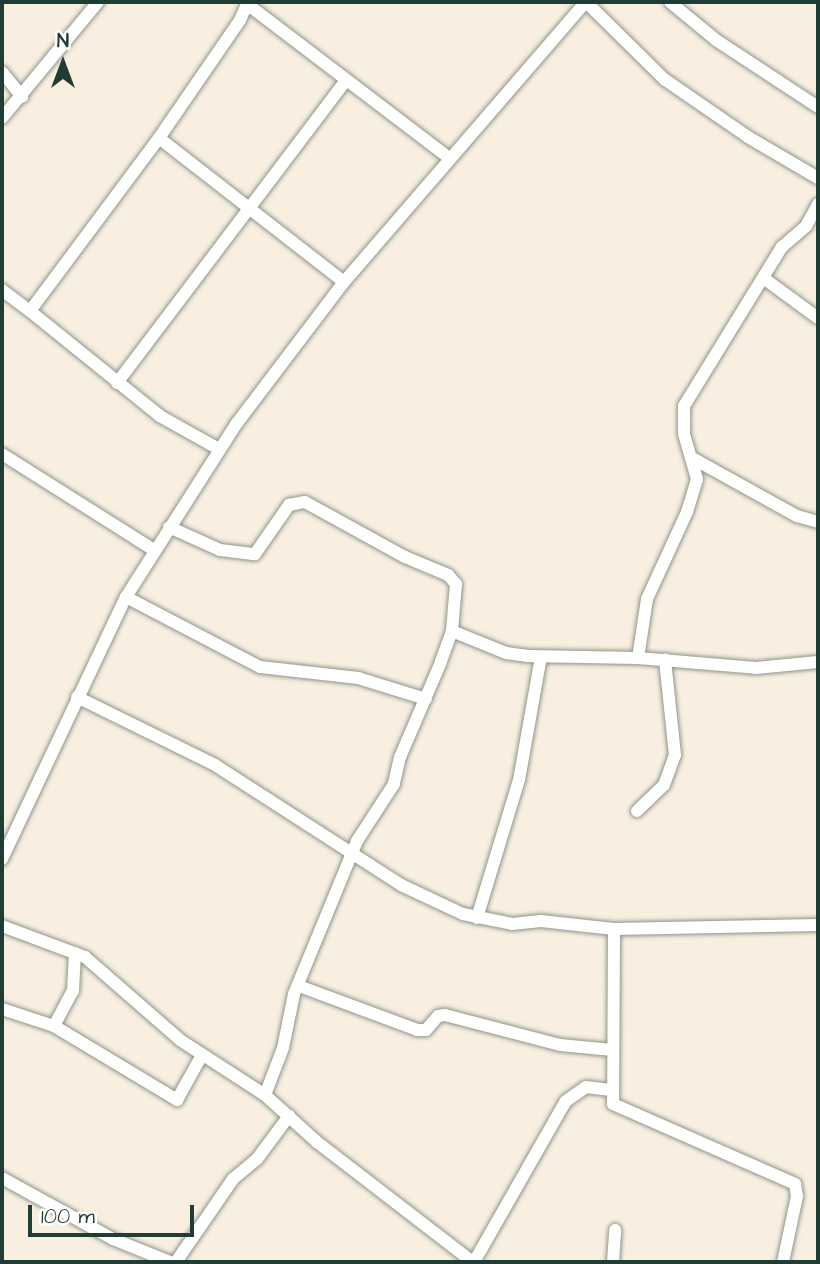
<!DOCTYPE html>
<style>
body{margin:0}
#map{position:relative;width:820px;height:1264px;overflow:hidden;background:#f9efe1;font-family:"Architects Daughter",sans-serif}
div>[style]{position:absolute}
.roads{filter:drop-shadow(0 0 2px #8c968a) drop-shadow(0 0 2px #8c968a)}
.minor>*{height:12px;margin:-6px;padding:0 6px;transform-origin:6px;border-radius:6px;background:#fff}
span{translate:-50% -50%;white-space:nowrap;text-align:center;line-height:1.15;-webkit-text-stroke:5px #fff;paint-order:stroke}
.frame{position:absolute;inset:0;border:4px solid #1f3d34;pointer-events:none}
.north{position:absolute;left:28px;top:28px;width:70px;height:70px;-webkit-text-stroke:5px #fff;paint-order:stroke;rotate:0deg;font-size:19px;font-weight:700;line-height:28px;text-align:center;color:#1f3d34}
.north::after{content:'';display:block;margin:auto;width:24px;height:32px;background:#1f3d34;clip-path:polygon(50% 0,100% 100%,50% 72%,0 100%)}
.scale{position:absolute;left:28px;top:1205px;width:166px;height:32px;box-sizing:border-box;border:4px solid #1f3d34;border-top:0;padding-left:9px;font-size:21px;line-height:24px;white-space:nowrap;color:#1f3d34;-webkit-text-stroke:5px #fff;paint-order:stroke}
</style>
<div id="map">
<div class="roads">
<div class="minor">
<div style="left:670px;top:2px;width:60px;rotate:39.6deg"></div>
<div style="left:716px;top:40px;width:122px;rotate:33.3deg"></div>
<div style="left:247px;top:4px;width:254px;rotate:37.3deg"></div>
<div style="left:2px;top:72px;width:32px;rotate:51deg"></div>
<div style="left:2px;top:118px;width:151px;rotate:-50.4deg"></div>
<div style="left:159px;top:138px;width:234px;rotate:37.9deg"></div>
<div style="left:766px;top:280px;width:64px;rotate:36.2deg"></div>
<div style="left:2px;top:290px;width:35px;rotate:37deg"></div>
<div style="left:117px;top:383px;width:378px;rotate:-52.9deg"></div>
<div style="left:219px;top:449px;width:68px;rotate:-150.8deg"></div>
<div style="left:160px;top:416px;width:167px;rotate:-141.1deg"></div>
<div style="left:30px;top:311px;width:216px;rotate:-53.3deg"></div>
<div style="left:159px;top:138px;width:143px;rotate:-55.5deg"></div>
<div style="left:240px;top:20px;width:20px;rotate:-66deg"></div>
<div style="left:2px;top:454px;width:180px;rotate:32.3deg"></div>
<div style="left:694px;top:459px;width:118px;rotate:29deg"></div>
<div style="left:797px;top:516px;width:22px;rotate:16deg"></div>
<div style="left:169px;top:527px;width:56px;rotate:24.3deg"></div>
<div style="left:220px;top:550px;width:35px;rotate:7deg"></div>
<div style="left:255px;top:554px;width:60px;rotate:-55.2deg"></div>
<div style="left:289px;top:505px;width:16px;rotate:-11deg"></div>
<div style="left:305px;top:502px;width:114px;rotate:28.8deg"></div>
<div style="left:405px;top:557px;width:47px;rotate:22.7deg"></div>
<div style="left:448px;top:575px;width:12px;rotate:48deg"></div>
<div style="left:456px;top:584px;width:47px;rotate:94.9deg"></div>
<div style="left:452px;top:631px;width:33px;rotate:110deg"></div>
<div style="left:441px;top:662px;width:103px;rotate:113.3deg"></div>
<div style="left:400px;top:757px;width:28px;rotate:103deg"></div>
<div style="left:394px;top:784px;width:68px;rotate:123deg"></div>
<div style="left:357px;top:841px;width:165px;rotate:112.4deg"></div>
<div style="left:294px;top:994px;width:55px;rotate:101.5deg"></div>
<div style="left:283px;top:1048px;width:50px;rotate:111deg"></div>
<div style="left:126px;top:597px;width:151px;rotate:27.6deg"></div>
<div style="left:260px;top:667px;width:99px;rotate:6.4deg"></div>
<div style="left:358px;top:678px;width:71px;rotate:17.2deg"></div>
<div style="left:452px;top:631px;width:58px;rotate:22.2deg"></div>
<div style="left:506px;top:653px;width:22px;rotate:8deg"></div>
<div style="left:528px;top:656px;width:110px;rotate:1deg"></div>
<div style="left:638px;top:658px;width:118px;rotate:4.8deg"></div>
<div style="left:756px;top:668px;width:62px;rotate:-5.5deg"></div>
<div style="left:638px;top:658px;width:60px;rotate:-81.3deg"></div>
<div style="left:647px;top:599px;width:96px;rotate:-65.3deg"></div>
<div style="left:687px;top:512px;width:34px;rotate:-73deg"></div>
<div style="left:697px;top:479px;width:47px;rotate:-106.1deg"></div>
<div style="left:684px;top:434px;width:28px;rotate:-90deg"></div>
<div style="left:684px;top:406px;width:187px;rotate:-58.4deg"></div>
<div style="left:782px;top:247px;width:32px;rotate:-41deg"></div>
<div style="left:806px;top:226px;width:25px;rotate:-61deg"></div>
<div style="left:77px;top:697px;width:154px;rotate:26.2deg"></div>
<div style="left:215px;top:765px;width:221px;rotate:32.8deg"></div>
<div style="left:401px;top:885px;width:68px;rotate:25.1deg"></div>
<div style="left:463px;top:914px;width:50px;rotate:11.5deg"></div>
<div style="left:512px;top:924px;width:29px;rotate:-6deg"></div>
<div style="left:541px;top:921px;width:73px;rotate:6.3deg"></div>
<div style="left:614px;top:929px;width:204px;rotate:-1.1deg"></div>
<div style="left:637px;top:811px;width:37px;rotate:-44deg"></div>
<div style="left:664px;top:785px;width:32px;rotate:-70deg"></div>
<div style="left:675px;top:755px;width:96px;rotate:-96deg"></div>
<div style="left:2px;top:859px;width:290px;rotate:-64.7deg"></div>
<div style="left:126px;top:597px;width:206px;rotate:-57.5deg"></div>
<div style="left:237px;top:423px;width:177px;rotate:-52.8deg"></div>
<div style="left:344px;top:282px;width:370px;rotate:-49.2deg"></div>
<div style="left:586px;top:2px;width:110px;rotate:44.6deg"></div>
<div style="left:664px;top:79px;width:102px;rotate:34.6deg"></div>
<div style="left:748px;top:137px;width:81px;rotate:30.4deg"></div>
<div style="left:477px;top:918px;width:144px;rotate:-73.1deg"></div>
<div style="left:519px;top:780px;width:125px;rotate:-79.9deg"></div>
<div style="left:2px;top:926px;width:89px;rotate:20.5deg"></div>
<div style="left:85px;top:957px;width:126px;rotate:41.1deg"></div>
<div style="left:180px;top:1040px;width:101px;rotate:32.9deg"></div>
<div style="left:265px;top:1095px;width:70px;rotate:42.1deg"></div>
<div style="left:317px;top:1142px;width:197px;rotate:37.6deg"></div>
<div style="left:614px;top:929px;width:175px;rotate:90.3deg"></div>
<div style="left:613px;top:1104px;width:199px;rotate:23.7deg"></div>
<div style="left:795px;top:1184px;width:12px;rotate:81deg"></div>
<div style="left:797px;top:1196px;width:67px;rotate:102deg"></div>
<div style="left:299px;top:986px;width:126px;rotate:20.4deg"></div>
<div style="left:417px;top:1030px;width:9px"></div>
<div style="left:426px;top:1030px;width:18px;rotate:-49deg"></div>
<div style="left:438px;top:1016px;width:7px;rotate:-8deg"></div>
<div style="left:445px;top:1015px;width:119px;rotate:14.6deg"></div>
<div style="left:560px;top:1045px;width:53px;rotate:5.4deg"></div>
<div style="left:2px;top:1009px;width:55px;rotate:18.1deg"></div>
<div style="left:54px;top:1026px;width:144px;rotate:31deg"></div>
<div style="left:177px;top:1100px;width:51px;rotate:-60.9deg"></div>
<div style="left:54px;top:1026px;width:40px;rotate:-62deg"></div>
<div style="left:73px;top:991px;width:38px;rotate:-87deg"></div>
<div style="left:2px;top:1178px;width:127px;rotate:28.8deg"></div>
<div style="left:113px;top:1239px;width:61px;rotate:22deg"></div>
<div style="left:176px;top:1262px;width:101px;rotate:-55.5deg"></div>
<div style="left:233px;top:1179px;width:31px;rotate:-40deg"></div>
<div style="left:257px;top:1159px;width:54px;rotate:-53.3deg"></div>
<div style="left:474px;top:1262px;width:185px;rotate:-60.3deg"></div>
<div style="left:566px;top:1101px;width:24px;rotate:-35deg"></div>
<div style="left:586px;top:1087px;width:25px;rotate:7deg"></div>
<div style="left:613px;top:1262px;width:32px;rotate:-86deg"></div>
</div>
</div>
<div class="frame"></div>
<div class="north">N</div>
<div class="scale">100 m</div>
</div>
